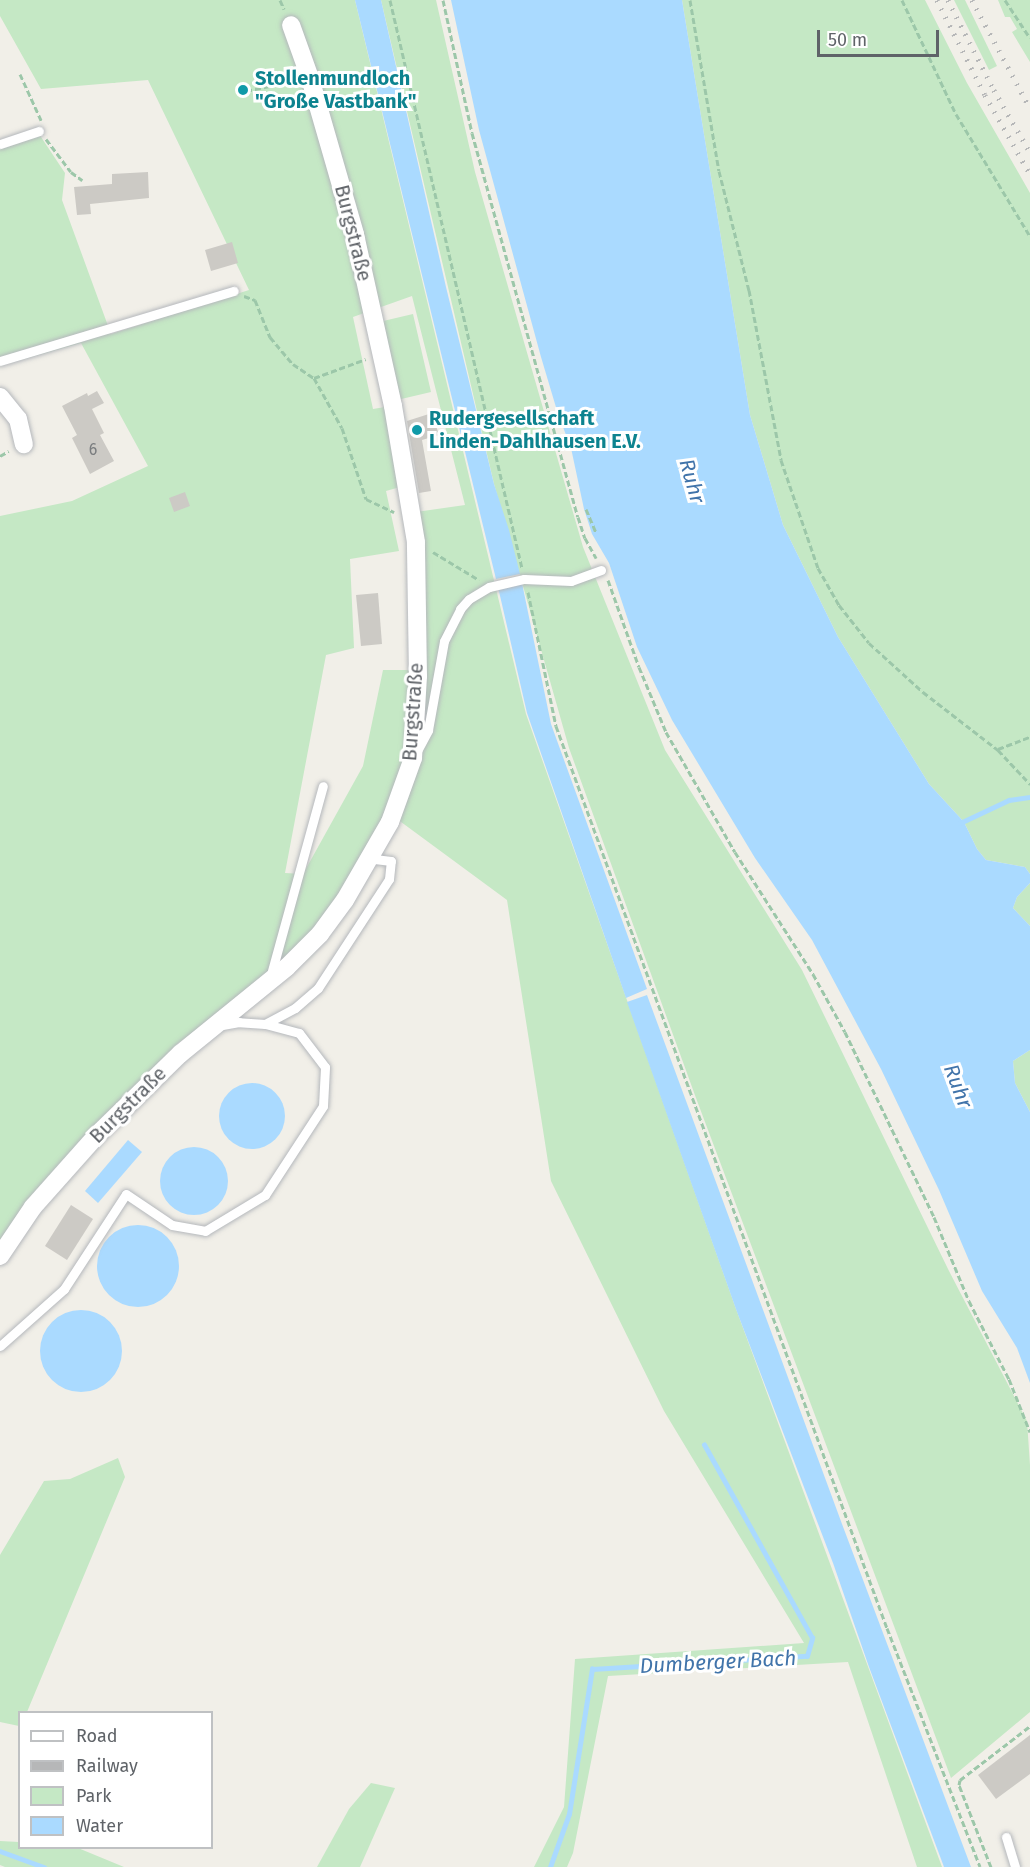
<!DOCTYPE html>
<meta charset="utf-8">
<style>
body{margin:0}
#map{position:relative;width:1030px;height:1867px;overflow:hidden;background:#f1efe8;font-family:"Fira Sans",sans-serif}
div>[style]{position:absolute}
.green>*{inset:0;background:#c5e8c5}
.water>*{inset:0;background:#aadaff}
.round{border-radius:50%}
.stream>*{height:4.5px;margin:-2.25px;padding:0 2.25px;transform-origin:2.25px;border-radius:2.25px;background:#aadaff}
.building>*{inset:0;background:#cccac5}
.path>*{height:3px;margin-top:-1.5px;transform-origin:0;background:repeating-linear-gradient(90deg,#9cc7a9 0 6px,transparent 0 9px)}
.roads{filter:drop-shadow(0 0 2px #b5b8bc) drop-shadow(0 0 2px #b5b8bc)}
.lane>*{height:9px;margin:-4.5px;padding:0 4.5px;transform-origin:4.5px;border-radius:4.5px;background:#fff}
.street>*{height:18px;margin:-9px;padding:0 9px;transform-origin:9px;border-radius:9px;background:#fff}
.rail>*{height:4.5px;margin-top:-2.25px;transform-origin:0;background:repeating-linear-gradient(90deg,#b6b7b8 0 1.5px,transparent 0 9.5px)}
.dots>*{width:16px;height:16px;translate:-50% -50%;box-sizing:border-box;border:3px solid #fff;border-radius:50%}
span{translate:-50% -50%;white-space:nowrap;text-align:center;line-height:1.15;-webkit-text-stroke:6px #fff;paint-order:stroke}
.number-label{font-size:16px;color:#7a7d7f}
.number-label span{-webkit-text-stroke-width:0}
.culture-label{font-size:20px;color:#0d838f;font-weight:700}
.left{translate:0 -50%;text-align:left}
.street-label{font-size:20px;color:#5f6368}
.water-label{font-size:21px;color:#4174aa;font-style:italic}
.legend{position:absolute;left:18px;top:1711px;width:195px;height:138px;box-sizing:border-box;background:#fff;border:2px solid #bfc1c3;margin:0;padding:8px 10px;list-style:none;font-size:18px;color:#5f6368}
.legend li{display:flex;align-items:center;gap:12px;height:30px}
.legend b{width:30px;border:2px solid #bfc1c3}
.scale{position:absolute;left:817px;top:30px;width:122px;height:27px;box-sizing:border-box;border:3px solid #5f6368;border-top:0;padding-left:8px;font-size:18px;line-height:21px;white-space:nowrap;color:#5f6368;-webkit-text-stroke:4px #fff;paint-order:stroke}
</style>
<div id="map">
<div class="green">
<div style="clip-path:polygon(evenodd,0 0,355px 0,526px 714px,736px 1309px,942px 1867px,917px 1867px,848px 1662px,608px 1676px,573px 1853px,567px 1867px,534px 1867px,564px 1807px,575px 1659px,804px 1643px,664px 1411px,551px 1181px,507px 900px,397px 819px,333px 914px,264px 981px,177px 1044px,24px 1204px,0 1247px,0 516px,72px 501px,148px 466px,81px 343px,0 366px,0 147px,39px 134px,65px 173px,62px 200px,111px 334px,249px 290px,148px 80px,41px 89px,0 16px,0 0,412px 296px,465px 505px,416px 512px,412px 670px,383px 670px,363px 766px,303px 874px,285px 873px,326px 655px,354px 648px,350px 559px,399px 551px,386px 491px,400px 487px,385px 407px,373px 409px,353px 317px,412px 296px)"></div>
<div style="clip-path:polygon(381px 0,436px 0,475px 172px,583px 547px,665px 750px,802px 970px,949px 1271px,1027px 1421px,1030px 1465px,1030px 1712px,951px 1778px,696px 1098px,569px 748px,494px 484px)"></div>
<div style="clip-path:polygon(682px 0,925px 0,967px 83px,1030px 193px,1030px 874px,1025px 867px,986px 860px,977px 849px,964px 822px,929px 784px,838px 637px,783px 525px,750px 415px)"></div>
<div style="clip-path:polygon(954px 0,965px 0,997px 66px,989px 70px)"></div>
<div style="clip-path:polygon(998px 0,1030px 0,1030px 62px,1012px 32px,1017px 29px,1010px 17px,1005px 17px)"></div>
<div style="clip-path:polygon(413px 314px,431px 392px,397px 400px,379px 322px)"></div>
<div style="clip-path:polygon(1030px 883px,1030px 926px,1013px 908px,1017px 897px)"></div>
<div style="clip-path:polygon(1030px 1050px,1030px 1112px,1015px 1083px,1013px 1061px)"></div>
<div style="clip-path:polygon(118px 1458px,125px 1477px,27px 1712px,20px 1712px,19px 1726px,0 1722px,0 1555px,44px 1481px,70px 1479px)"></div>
<div style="clip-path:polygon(371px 1783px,395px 1788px,360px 1867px,317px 1867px,349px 1809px)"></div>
<div style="clip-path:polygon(0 1841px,19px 1842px,20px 1848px,78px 1848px,124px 1867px,5px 1867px,0 1865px)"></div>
</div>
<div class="water">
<div style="clip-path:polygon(355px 0,381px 0,446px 287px,494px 484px,509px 530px,520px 574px,496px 579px)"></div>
<div style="clip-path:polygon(451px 0,682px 0,750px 415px,783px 525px,838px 637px,929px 784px,964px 822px,977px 849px,986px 860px,1025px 867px,1030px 874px,1030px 883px,1017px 897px,1013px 908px,1030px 926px,1030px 1050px,1013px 1061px,1015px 1083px,1030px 1112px,1030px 1383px,1017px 1348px,982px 1291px,939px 1190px,881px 1069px,812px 940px,755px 858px,672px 720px,637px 647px,609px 563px,592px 534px,584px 509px,571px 448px,558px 414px,541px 357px,479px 130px)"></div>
<div style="clip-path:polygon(522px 583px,551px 724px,647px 989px,626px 998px,527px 713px,498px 587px)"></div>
<div style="clip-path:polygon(647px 995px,842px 1524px,971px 1867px,944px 1867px,869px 1667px,833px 1563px,737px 1312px,627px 1002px)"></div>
<div class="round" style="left:219px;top:1083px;width:66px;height:66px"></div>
<div style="clip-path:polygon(128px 1140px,142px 1152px,98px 1203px,85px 1191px)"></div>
<div class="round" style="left:160px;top:1147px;width:68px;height:68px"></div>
<div class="round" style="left:97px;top:1225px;width:82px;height:82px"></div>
<div class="round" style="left:40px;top:1310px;width:82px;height:82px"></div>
</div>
<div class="stream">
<div style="left:960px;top:823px;width:54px;rotate:-25.1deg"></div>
<div style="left:1009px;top:800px;width:21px;rotate:-8deg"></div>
<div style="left:0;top:1851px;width:47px;rotate:20deg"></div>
<div style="left:550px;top:1867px;width:56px;rotate:-70.3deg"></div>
<div style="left:569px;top:1814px;width:147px;rotate:-81deg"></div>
<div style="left:592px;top:1669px;width:215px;rotate:-3.5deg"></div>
<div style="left:807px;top:1656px;width:19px;rotate:-74deg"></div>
<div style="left:812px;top:1638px;width:221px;rotate:-119.2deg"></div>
</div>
<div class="building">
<div style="clip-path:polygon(148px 172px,149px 198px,90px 204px,91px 214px,77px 215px,74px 187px,112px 184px,112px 174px)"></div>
<div style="clip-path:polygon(232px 242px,238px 263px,211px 271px,205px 250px)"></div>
<div style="clip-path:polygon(97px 391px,104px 403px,92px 409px,104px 433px,100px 435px,114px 461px,90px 474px,72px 438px,77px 435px,62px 406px,87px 393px,88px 396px)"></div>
<div style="clip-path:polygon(432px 413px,439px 435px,422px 440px,431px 491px,419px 493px,407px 421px)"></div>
<div style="clip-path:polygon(185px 492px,190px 506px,174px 512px,169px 498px)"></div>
<div style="clip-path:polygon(378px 593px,382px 644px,361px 646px,356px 595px)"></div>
<div style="clip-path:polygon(71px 1205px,93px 1219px,67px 1260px,45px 1246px)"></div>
<div style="clip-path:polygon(1030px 1735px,1030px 1774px,996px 1799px,978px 1775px)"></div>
</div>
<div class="path">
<div style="left:280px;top:0;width:10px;rotate:66deg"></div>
<div style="left:390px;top:0;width:583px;rotate:76.92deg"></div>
<div style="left:443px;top:0;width:136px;rotate:77.7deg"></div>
<div style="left:472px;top:133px;width:398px;rotate:74.6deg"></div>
<div style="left:578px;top:517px;width:22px;rotate:72deg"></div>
<div style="left:585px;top:538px;width:23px;rotate:61deg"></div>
<div style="left:690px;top:0;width:173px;rotate:80.4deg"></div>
<div style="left:719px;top:171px;width:123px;rotate:75.9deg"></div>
<div style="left:749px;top:290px;width:173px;rotate:79.3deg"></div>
<div style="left:781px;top:460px;width:114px;rotate:71.1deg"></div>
<div style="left:818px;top:568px;width:43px;rotate:60.4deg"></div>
<div style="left:839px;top:605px;width:48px;rotate:51.7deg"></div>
<div style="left:869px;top:643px;width:73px;rotate:42.2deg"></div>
<div style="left:923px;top:692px;width:95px;rotate:37.7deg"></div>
<div style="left:998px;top:750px;width:47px;rotate:46.7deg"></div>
<div style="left:902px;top:0;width:126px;rotate:64.7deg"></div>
<div style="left:956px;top:114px;width:143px;rotate:58.8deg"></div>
<div style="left:1005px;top:0;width:45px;rotate:56.7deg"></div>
<div style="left:20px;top:74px;width:51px;rotate:65.5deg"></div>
<div style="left:246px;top:91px;width:49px;rotate:-11.8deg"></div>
<div style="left:46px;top:139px;width:41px;rotate:52.9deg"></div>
<div style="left:71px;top:172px;width:14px;rotate:36deg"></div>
<div style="left:244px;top:296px;width:12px;rotate:20deg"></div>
<div style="left:255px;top:300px;width:40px;rotate:68deg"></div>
<div style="left:270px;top:337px;width:35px;rotate:50deg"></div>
<div style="left:293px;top:364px;width:25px;rotate:34deg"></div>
<div style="left:314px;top:378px;width:57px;rotate:60.8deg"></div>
<div style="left:342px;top:428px;width:75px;rotate:71.3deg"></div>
<div style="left:366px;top:499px;width:31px;rotate:25deg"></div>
<div style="left:314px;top:378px;width:55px;rotate:-20.1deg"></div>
<div style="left:0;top:456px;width:10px;rotate:-29deg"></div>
<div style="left:586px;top:509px;width:26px;rotate:67deg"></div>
<div style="left:433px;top:552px;width:54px;rotate:31.3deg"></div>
<div style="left:608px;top:580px;width:92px;rotate:70.4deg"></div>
<div style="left:639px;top:667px;width:70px;rotate:67.4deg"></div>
<div style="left:666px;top:732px;width:138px;rotate:60.1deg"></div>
<div style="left:735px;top:852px;width:145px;rotate:57.4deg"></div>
<div style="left:813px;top:974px;width:66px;rotate:61.1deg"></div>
<div style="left:845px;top:1032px;width:205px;rotate:64.3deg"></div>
<div style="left:934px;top:1217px;width:91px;rotate:67.4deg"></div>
<div style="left:969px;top:1301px;width:88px;rotate:62.9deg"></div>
<div style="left:1009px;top:1379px;width:57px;rotate:68.4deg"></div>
<div style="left:528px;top:592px;width:137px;rotate:78.2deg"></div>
<div style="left:556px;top:726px;width:961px;rotate:69.85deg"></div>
<div style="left:887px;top:1628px;width:256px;rotate:68.7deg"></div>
<div style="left:998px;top:749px;width:34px;rotate:-21deg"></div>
<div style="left:991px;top:1867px;width:88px;rotate:-111.3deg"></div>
<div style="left:959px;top:1785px;width:5px;rotate:-79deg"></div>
<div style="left:960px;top:1780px;width:88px;rotate:-37.6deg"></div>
</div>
<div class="roads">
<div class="lane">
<div style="left:0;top:144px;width:41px;rotate:-18.4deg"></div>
<div style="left:0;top:361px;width:244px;rotate:-16.7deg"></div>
<div style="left:416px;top:753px;width:26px;rotate:-62deg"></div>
<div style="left:428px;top:730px;width:90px;rotate:-79.8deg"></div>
<div style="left:444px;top:641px;width:36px;rotate:-63deg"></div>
<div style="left:460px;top:609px;width:13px;rotate:-48deg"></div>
<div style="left:469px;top:599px;width:23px;rotate:-31deg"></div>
<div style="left:489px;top:587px;width:36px;rotate:-13deg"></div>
<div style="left:524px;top:579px;width:47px;rotate:2.4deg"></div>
<div style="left:571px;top:581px;width:32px;rotate:-20deg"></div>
<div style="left:270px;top:978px;width:199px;rotate:-74.6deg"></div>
<div style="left:265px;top:1024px;width:34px;rotate:-28deg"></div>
<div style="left:295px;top:1008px;width:30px;rotate:-41deg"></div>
<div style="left:318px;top:988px;width:130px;rotate:-56.9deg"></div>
<div style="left:389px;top:879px;width:18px;rotate:-84deg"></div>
<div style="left:391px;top:861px;width:23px;rotate:-173deg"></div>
<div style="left:0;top:1346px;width:86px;rotate:-41.7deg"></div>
<div style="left:64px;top:1289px;width:113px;rotate:-56.9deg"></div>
<div style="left:126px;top:1194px;width:55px;rotate:34deg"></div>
<div style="left:172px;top:1225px;width:34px;rotate:10deg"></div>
<div style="left:205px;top:1231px;width:70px;rotate:-31deg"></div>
<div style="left:265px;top:1195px;width:106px;rotate:-56.9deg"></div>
<div style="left:323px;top:1106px;width:39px;rotate:-87deg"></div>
<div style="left:325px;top:1067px;width:43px;rotate:-127.4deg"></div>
<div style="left:299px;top:1033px;width:35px;rotate:-165deg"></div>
<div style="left:265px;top:1024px;width:26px;rotate:-176deg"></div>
<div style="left:239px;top:1022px;width:17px;rotate:170deg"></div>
<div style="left:1006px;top:1837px;width:31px;rotate:73deg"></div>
</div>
<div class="street">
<div style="left:0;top:397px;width:28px;rotate:51deg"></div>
<div style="left:18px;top:419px;width:26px;rotate:77deg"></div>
<div style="left:0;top:1256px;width:59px;rotate:-56deg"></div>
<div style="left:33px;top:1207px;width:98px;rotate:-48.3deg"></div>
<div style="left:98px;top:1134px;width:115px;rotate:-44.3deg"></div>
<div style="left:180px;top:1054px;width:138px;rotate:-39.1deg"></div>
<div style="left:287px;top:967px;width:47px;rotate:-45deg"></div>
<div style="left:320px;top:934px;width:42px;rotate:-53.7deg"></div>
<div style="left:345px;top:900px;width:90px;rotate:-60deg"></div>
<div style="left:390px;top:822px;width:68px;rotate:-70.2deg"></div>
<div style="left:413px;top:758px;width:82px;rotate:-86.5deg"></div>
<div style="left:418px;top:676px;width:134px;rotate:-90.9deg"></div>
<div style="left:416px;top:542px;width:138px;rotate:-99.6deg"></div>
<div style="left:393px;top:406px;width:176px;rotate:-102.5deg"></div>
<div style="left:355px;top:234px;width:162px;rotate:-106.1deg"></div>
<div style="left:310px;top:78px;width:56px;rotate:-109.7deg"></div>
</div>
</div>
<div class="rail">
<div style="left:937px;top:0;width:106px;rotate:63.2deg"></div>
<div style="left:985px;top:95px;width:91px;rotate:60.3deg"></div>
<div style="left:948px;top:0;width:101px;rotate:62.9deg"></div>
<div style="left:994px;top:90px;width:72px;rotate:59.9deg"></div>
<div style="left:972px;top:0;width:123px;rotate:61.8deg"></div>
</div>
<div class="dots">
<div style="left:243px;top:90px;background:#0f9aa8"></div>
<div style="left:417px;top:430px;background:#0f9aa8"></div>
</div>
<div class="number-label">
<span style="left:93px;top:450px">6</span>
</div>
<div class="culture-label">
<span class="left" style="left:255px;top:90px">Stollenmundloch<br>"Große Vastbank"</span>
<span class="left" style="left:429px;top:430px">Rudergesellschaft<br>Linden-Dahlhausen E.V.</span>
</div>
<div class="street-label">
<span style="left:353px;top:233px;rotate:76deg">Burgstraße</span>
<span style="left:413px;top:712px;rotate:-86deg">Burgstraße</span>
<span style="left:128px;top:1105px;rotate:-45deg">Burgstraße</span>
</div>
<div class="water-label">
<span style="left:692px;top:481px;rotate:74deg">Ruhr</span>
<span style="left:958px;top:1086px;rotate:69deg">Ruhr</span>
<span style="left:718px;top:1662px;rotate:-3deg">Dumberger Bach</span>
</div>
<ul class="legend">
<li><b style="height:8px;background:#fff"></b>Road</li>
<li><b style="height:8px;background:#b6b7b8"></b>Railway</li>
<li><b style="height:16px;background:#c5e8c5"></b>Park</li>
<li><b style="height:16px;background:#aadaff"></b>Water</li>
</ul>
<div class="scale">50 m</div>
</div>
